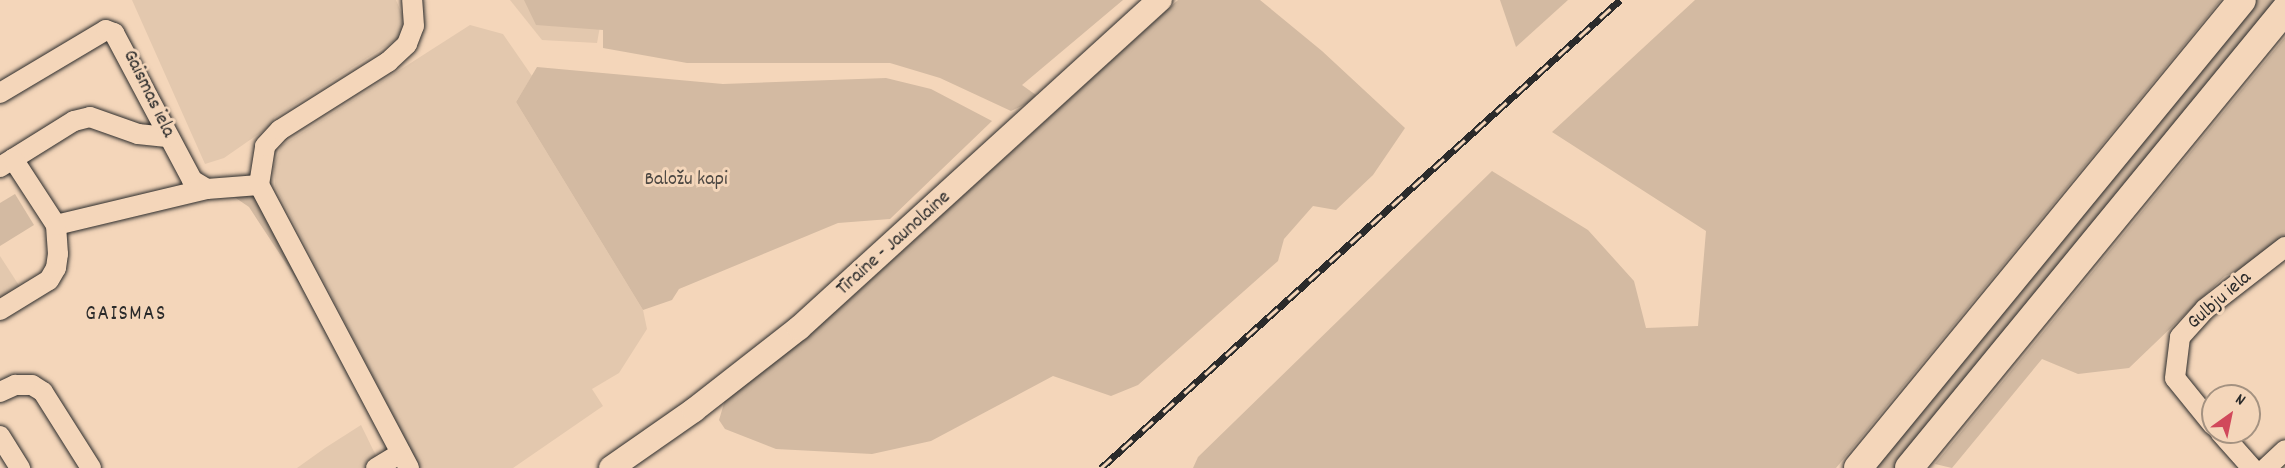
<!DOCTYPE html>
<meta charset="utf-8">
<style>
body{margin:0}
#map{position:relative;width:2285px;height:468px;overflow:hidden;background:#f4d6ba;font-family:Dekko,sans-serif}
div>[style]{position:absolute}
.built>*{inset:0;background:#e3c8ae}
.green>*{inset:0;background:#d3baa2}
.roads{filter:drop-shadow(0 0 2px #2b2b2b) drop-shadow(0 0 2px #2b2b2b)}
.minor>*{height:20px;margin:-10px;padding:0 10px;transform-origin:10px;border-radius:10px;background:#f4d6ba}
.major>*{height:24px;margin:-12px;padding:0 12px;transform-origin:12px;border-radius:12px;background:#f4d6ba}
.highway>*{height:28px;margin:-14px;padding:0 14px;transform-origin:14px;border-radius:14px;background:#f4d6ba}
.rail>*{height:7px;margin-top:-3.5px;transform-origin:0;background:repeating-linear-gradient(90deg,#f4d6ba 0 14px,#2b2b2b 0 28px);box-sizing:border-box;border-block:2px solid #2b2b2b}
span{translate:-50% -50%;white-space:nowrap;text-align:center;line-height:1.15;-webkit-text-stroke:6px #f4d6ba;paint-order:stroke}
.street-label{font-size:20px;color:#2b2b2b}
.park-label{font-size:20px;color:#4d4843}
.neighbourhood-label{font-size:21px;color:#2b2b2b;letter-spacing:1.5px}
.north{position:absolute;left:2201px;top:384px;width:60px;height:60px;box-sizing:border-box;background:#f4d6ba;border:2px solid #a49281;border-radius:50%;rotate:33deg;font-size:16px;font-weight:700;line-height:24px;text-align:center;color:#2b2b2b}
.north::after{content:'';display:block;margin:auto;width:21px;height:27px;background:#d1495b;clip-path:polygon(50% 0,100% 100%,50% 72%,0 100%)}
</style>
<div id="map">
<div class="built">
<div style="clip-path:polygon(132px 0,396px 0,403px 17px,400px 37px,274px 118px,273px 124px,224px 158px,205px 164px)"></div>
<div style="clip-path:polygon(510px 0,545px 0,601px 21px,597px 43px,542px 40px)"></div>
<div style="clip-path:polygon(470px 25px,503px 34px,532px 76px,516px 102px,643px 310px,647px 329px,619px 373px,592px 389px,603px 406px,513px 468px,420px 468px,275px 186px,274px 166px,281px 146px)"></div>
<div style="clip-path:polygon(0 256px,22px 290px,0 302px)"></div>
<div style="clip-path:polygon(361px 425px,382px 468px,297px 468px,325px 448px)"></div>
</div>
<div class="green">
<div style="clip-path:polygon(524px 0,1123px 0,1022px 85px,1036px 95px,1028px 103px,1011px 111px,940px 78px,890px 63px,687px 63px,603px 48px,603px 30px,536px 25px)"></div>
<div style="clip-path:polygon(1178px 0,1260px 0,1322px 51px,1405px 128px,1373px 175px,1336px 210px,1313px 206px,1284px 239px,1278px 261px,1138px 385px,1111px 396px,1053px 376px,931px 441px,872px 454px,776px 449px,725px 429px,719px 420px,725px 400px,841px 307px)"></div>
<div style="clip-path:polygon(1500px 0,1568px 0,1516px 47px)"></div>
<div style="clip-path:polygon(1695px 0,2221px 0,1836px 468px,1193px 468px,1198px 457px,1492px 171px,1588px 230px,1634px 281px,1646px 328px,1698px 326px,1706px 231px,1552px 132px)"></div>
<div style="clip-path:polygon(2256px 0,2279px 0,1896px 468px,1872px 468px)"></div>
<div style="clip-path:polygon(2285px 37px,2285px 244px,2264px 261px,2225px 276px,2129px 368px,2078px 374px,2042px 359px,1952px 468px,1935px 464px)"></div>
<div style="clip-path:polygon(537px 67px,723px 84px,886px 78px,931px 89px,992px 121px,890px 219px,838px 223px,679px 289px,672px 300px,643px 310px,516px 102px)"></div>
<div style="clip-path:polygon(248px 189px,259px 200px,308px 297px,249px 207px,227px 192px)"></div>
<div style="clip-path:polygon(15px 194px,34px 225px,0 246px,0 203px)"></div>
</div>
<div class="roads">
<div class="minor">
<div style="left:0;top:93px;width:123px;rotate:-30.7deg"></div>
<div style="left:106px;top:30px;width:9px;rotate:21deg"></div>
<div style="left:114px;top:33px;width:166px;rotate:62deg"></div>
<div style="left:192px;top:180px;width:17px;rotate:31deg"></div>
<div style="left:0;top:167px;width:87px;rotate:-31.9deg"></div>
<div style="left:74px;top:121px;width:16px;rotate:-14deg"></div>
<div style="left:90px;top:117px;width:51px;rotate:19.5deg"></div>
<div style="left:138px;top:134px;width:29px;rotate:6deg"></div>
<div style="left:56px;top:225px;width:155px;rotate:-13.4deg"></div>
<div style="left:207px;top:189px;width:52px;rotate:-4.4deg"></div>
<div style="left:0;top:310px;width:57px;rotate:-31.5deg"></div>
<div style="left:49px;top:280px;width:14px;rotate:-60deg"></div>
<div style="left:56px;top:268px;width:14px;rotate:-82deg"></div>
<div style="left:58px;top:254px;width:29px;rotate:-94deg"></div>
<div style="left:56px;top:225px;width:79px;rotate:-123.1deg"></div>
<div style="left:0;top:392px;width:17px;rotate:-25deg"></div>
<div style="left:15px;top:385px;width:17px"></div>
<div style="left:32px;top:385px;width:13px;rotate:32deg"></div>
<div style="left:43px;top:392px;width:90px;rotate:57.7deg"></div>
<div style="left:2213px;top:425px;width:60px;rotate:-129deg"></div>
<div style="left:2175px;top:378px;width:41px;rotate:-83deg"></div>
<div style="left:2180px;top:337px;width:38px;rotate:-48deg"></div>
<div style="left:2205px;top:309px;width:101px;rotate:-37.8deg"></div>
<div style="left:2220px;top:432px;width:48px;rotate:48.4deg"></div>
<div style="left:0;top:436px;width:38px;rotate:58deg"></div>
<div style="left:376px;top:468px;width:29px;rotate:-31deg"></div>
<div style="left:409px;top:468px;width:320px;rotate:-117.9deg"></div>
<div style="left:259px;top:185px;width:39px;rotate:-81deg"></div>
<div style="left:265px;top:146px;width:22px;rotate:-47deg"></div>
<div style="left:280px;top:130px;width:128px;rotate:-32.2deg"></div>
<div style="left:388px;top:62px;width:26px;rotate:-43deg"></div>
<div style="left:407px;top:44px;width:19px;rotate:-69deg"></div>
<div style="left:414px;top:26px;width:26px;rotate:-94deg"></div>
<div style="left:2266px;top:468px;width:26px;rotate:-43deg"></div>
</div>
<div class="major">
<div style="left:611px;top:468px;width:101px;rotate:-34.9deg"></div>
<div style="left:694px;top:410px;width:133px;rotate:-38deg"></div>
<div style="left:799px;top:328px;width:488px;rotate:-42.3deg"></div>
</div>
<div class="highway">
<div style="left:1858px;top:468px;width:605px;rotate:-50.63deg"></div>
<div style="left:1909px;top:468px;width:593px;rotate:-50.62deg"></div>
</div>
</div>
<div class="rail">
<div style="left:1101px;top:468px;width:699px;rotate:-42.04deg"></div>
</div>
<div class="street-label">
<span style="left:148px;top:94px;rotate:64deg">Gaismas iela</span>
<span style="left:894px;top:244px;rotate:-42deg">Tīraine - Jaunolaine</span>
<span style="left:2220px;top:301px;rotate:-41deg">Gulbju iela</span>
</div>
<div class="park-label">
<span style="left:686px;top:180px">Baložu kapi</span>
</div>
<div class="neighbourhood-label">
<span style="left:126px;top:315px">GAISMAS</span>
</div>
<div class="north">N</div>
</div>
